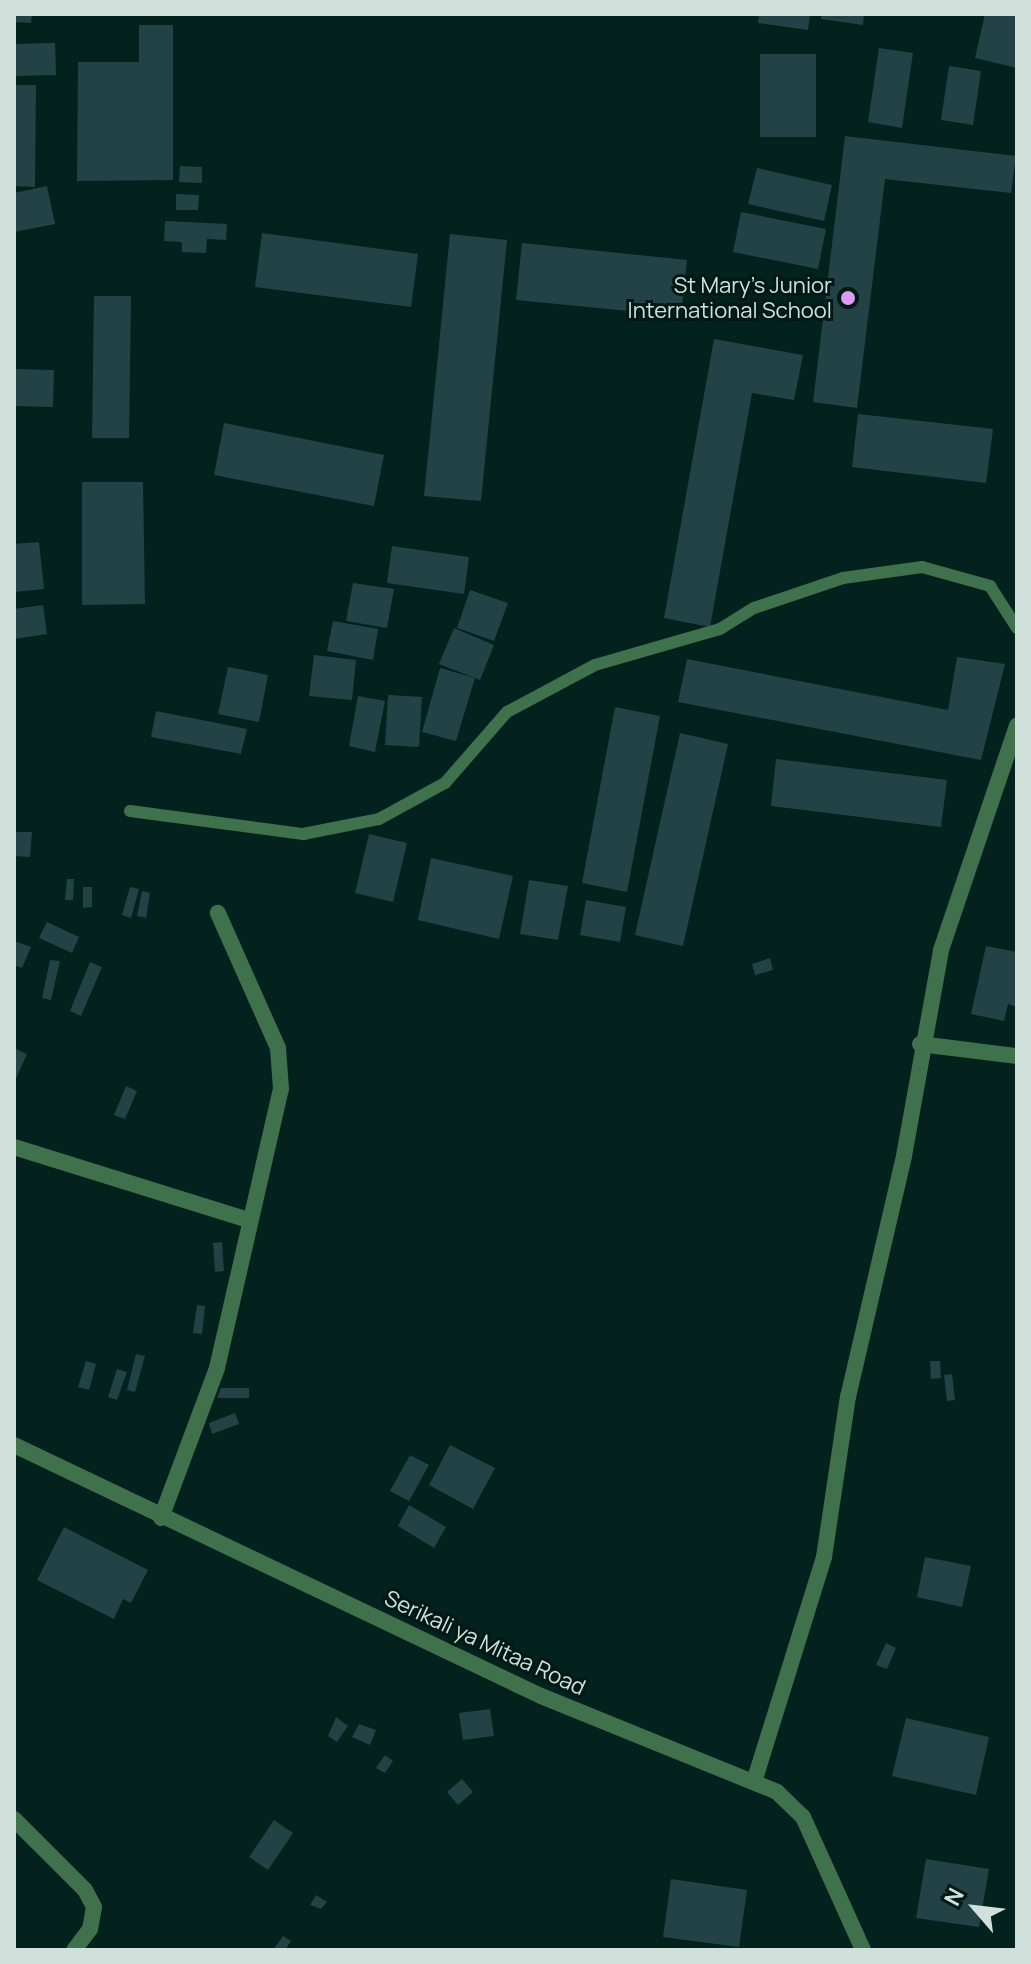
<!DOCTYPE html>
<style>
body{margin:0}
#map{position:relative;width:1031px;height:1964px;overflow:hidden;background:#03221d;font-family:Manrope,sans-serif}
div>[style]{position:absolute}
.building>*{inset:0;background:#234246}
.service>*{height:12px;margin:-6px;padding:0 6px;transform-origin:6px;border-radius:6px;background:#3f714d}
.minor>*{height:16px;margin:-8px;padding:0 8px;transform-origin:8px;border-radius:8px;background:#3f714d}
.dots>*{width:22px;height:22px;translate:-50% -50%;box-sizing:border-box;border:4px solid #001914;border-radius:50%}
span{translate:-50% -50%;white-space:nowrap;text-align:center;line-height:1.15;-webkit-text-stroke:6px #001914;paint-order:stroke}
.poi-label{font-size:22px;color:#d0e1dc}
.right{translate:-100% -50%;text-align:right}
.street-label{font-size:22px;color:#d0e1dc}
.frame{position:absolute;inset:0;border:16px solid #d0e1dc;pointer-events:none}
.north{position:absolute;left:935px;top:1868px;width:80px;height:80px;-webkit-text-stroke:6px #001914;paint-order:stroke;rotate:298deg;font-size:22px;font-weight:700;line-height:32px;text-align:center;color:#d0e1dc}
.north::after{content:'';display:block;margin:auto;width:28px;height:36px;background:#d0e1dc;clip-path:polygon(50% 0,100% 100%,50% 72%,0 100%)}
</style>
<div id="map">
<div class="building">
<div style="clip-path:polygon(14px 14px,32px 14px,31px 23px,14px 22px)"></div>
<div style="clip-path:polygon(759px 14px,810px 14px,808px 30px,758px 23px)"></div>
<div style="clip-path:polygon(821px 14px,864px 14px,863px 25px,821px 19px)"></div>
<div style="clip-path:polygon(985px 14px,1017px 14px,1017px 68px,975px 58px)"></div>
<div style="clip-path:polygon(139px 25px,173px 25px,173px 180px,77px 181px,78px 62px,139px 62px)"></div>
<div style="clip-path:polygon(55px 43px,56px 75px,14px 76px,14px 44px)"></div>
<div style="clip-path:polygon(879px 48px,913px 53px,902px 128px,868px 122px)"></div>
<div style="clip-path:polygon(760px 54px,816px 54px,816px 137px,760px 137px)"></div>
<div style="clip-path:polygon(949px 66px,981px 71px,973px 125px,941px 120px)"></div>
<div style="clip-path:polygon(14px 85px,36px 85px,35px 187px,14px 186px)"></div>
<div style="clip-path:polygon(845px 136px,1016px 156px,1011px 193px,885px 179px,857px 408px,813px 402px)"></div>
<div style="clip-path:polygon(180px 166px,202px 167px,202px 183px,179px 182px)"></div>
<div style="clip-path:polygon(757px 168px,832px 185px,824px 221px,748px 204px)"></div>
<div style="clip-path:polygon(47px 186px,55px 224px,14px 232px,14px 193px)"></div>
<div style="clip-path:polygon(176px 194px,199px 195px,198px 210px,176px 210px)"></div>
<div style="clip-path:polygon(741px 212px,826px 229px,818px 269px,733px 252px)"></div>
<div style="clip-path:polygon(165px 221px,227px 224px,226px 240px,207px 239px,206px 253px,182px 252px,182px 242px,164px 241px)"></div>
<div style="clip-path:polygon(262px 233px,418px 254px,411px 307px,255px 287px)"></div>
<div style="clip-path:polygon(450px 234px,507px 240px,481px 501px,424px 496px)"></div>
<div style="clip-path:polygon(522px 243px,687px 260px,681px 316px,516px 300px)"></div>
<div style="clip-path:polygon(94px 296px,131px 296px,129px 438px,92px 438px)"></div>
<div style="clip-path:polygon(714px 339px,803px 355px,794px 400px,752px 393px,710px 627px,664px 618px)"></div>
<div style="clip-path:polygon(16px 369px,54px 370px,53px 407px,15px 406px)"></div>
<div style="clip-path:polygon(858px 414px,993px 429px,986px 483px,852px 467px)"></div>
<div style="clip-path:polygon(224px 423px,384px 455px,374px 506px,214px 475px)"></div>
<div style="clip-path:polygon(82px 482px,143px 482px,145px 604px,82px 605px)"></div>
<div style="clip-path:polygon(39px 542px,44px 589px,14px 592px,14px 544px)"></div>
<div style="clip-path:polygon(392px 546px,469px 557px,464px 594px,387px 583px)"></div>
<div style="clip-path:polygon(353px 583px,394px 589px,387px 628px,346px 621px)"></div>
<div style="clip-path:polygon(470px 590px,508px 603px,494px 641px,457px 628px)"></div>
<div style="clip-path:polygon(43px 605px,47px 634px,14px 639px,14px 609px)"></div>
<div style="clip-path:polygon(333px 621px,378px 629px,373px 660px,327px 651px)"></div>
<div style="clip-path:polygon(454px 628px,494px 645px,480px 680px,439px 664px)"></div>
<div style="clip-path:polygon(314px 655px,356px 660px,352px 700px,309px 696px)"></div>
<div style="clip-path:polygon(957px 657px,1005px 664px,981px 760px,678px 702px,687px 659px,948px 710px)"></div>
<div style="clip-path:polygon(228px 667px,268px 675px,259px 722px,218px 714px)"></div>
<div style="clip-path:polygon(440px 668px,475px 678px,456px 741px,422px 732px)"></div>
<div style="clip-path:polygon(388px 695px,422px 697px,419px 747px,385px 745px)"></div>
<div style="clip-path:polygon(358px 696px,385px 701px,375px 752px,349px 746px)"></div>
<div style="clip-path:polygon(615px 707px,660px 716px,627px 892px,582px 883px)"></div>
<div style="clip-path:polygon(156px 711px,247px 729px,241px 754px,151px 737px)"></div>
<div style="clip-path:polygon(680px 733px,728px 744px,683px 946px,635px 935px)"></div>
<div style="clip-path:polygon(776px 759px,947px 780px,941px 827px,771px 806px)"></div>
<div style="clip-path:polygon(14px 832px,32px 832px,30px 857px,14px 856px)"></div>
<div style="clip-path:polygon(369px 834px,407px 843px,393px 902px,355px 893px)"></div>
<div style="clip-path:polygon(431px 858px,513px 876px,499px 939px,418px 920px)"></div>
<div style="clip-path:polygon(67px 879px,74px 879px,73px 900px,65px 900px)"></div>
<div style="clip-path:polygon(529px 880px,568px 886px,558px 940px,520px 934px)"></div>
<div style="clip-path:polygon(83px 887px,92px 887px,92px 907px,83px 908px)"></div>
<div style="clip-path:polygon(130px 887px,139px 889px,131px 918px,122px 915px)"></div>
<div style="clip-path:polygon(142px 891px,150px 893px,146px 918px,137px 916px)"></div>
<div style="clip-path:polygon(586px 900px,626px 907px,620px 942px,580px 935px)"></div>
<div style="clip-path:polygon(47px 922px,79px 937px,72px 953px,39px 938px)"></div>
<div style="clip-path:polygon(14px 941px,31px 947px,22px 968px,14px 965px)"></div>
<div style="clip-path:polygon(986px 946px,1017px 952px,1017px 1007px,1008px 1004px,1004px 1021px,971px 1014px)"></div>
<div style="clip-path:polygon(770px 958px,773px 970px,755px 975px,752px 964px)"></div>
<div style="clip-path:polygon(50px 960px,60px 961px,51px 1000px,42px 998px)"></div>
<div style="clip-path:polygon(90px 962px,102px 967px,81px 1016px,70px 1011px)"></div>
<div style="clip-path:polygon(14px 1048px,27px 1054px,14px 1083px)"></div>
<div style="clip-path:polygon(126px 1086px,137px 1091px,125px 1119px,114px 1115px)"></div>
<div style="clip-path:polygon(222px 1242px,224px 1271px,215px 1272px,213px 1243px)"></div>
<div style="clip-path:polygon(197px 1305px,205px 1306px,202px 1334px,193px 1333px)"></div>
<div style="clip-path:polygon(136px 1354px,145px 1356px,135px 1392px,127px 1390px)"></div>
<div style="clip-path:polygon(86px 1361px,96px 1364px,89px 1390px,78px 1387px)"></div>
<div style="clip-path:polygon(930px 1361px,940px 1361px,941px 1378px,931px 1379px)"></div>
<div style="clip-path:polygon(117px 1369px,127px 1372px,117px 1400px,108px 1397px)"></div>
<div style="clip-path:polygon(952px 1374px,955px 1400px,947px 1401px,944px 1375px)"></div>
<div style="clip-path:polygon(221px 1388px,249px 1388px,249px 1398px,217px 1398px)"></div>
<div style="clip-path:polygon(235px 1413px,239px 1424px,212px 1434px,209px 1423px)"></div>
<div style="clip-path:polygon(450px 1445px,495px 1468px,473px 1509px,429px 1485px)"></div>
<div style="clip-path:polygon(410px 1455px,429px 1465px,409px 1501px,390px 1491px)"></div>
<div style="clip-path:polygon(409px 1505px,446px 1527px,434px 1548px,398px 1526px)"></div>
<div style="clip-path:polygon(64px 1527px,148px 1570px,131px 1603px,123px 1599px,114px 1619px,37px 1580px)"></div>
<div style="clip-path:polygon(925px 1557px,971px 1566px,962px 1607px,917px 1597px)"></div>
<div style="clip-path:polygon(886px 1643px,896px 1648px,887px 1669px,876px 1665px)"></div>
<div style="clip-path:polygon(490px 1709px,494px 1736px,463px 1740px,459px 1713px)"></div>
<div style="clip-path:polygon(336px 1717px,348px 1726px,337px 1742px,328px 1736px)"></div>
<div style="clip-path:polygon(906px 1718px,989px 1737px,976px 1795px,892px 1776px)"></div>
<div style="clip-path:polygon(359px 1724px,376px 1730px,370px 1745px,352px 1737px)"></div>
<div style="clip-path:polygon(385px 1755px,393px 1761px,385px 1773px,376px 1768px)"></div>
<div style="clip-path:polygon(462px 1779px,473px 1792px,458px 1805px,447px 1792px)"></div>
<div style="clip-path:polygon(274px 1820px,293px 1833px,268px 1870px,249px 1857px)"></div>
<div style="clip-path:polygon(926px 1859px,989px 1869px,979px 1927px,916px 1918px)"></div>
<div style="clip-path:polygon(671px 1879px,747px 1890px,739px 1947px,663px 1937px)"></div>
<div style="clip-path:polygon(316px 1895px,327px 1902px,321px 1909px,310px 1905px)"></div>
<div style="clip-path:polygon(283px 1936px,291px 1941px,285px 1950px,273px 1950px)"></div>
</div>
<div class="service">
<div style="left:130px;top:811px;width:175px;rotate:7.6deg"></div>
<div style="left:303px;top:834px;width:77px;rotate:-11.2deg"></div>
<div style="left:379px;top:819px;width:75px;rotate:-28.6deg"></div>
<div style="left:445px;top:783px;width:94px;rotate:-48.9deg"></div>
<div style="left:507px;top:712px;width:100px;rotate:-28.1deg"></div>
<div style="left:595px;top:665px;width:130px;rotate:-16.1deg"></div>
<div style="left:720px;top:629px;width:40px;rotate:-32deg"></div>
<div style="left:754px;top:608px;width:94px;rotate:-18.6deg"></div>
<div style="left:843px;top:578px;width:80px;rotate:-7.9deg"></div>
<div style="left:922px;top:567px;width:71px;rotate:15.6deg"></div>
<div style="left:990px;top:586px;width:50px;rotate:57.3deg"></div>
</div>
<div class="minor">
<div style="left:920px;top:1044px;width:98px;rotate:7.1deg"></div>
<div style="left:14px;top:1147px;width:246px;rotate:17.3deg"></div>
<div style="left:14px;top:1445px;width:584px;rotate:25.47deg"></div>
<div style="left:541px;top:1696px;width:255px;rotate:22.1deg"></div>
<div style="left:777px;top:1792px;width:36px;rotate:44deg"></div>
<div style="left:803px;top:1817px;width:146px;rotate:65.7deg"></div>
<div style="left:161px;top:1518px;width:160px;rotate:-69.5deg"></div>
<div style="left:217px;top:1368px;width:286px;rotate:-77.1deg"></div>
<div style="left:281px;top:1089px;width:41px;rotate:-94.2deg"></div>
<div style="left:278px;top:1048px;width:148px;rotate:-114deg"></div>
<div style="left:754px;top:1782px;width:236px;rotate:-72.7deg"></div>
<div style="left:824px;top:1557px;width:162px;rotate:-81.5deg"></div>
<div style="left:848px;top:1397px;width:247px;rotate:-76.9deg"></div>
<div style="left:904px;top:1156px;width:209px;rotate:-79.8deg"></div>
<div style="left:941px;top:950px;width:237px;rotate:-71.3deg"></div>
<div style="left:14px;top:1819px;width:100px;rotate:45deg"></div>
<div style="left:85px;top:1890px;width:19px;rotate:62deg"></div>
<div style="left:94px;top:1907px;width:22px;rotate:100deg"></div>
<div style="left:90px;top:1929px;width:26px;rotate:127deg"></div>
</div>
<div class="dots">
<div style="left:848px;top:298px;background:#da9af6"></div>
</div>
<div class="poi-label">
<span class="right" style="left:832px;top:298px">St Mary's Junior<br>International School</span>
</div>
<div class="street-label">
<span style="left:485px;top:1643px;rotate:25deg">Serikali ya Mitaa Road</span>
</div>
<div class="frame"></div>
<div class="north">N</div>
</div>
